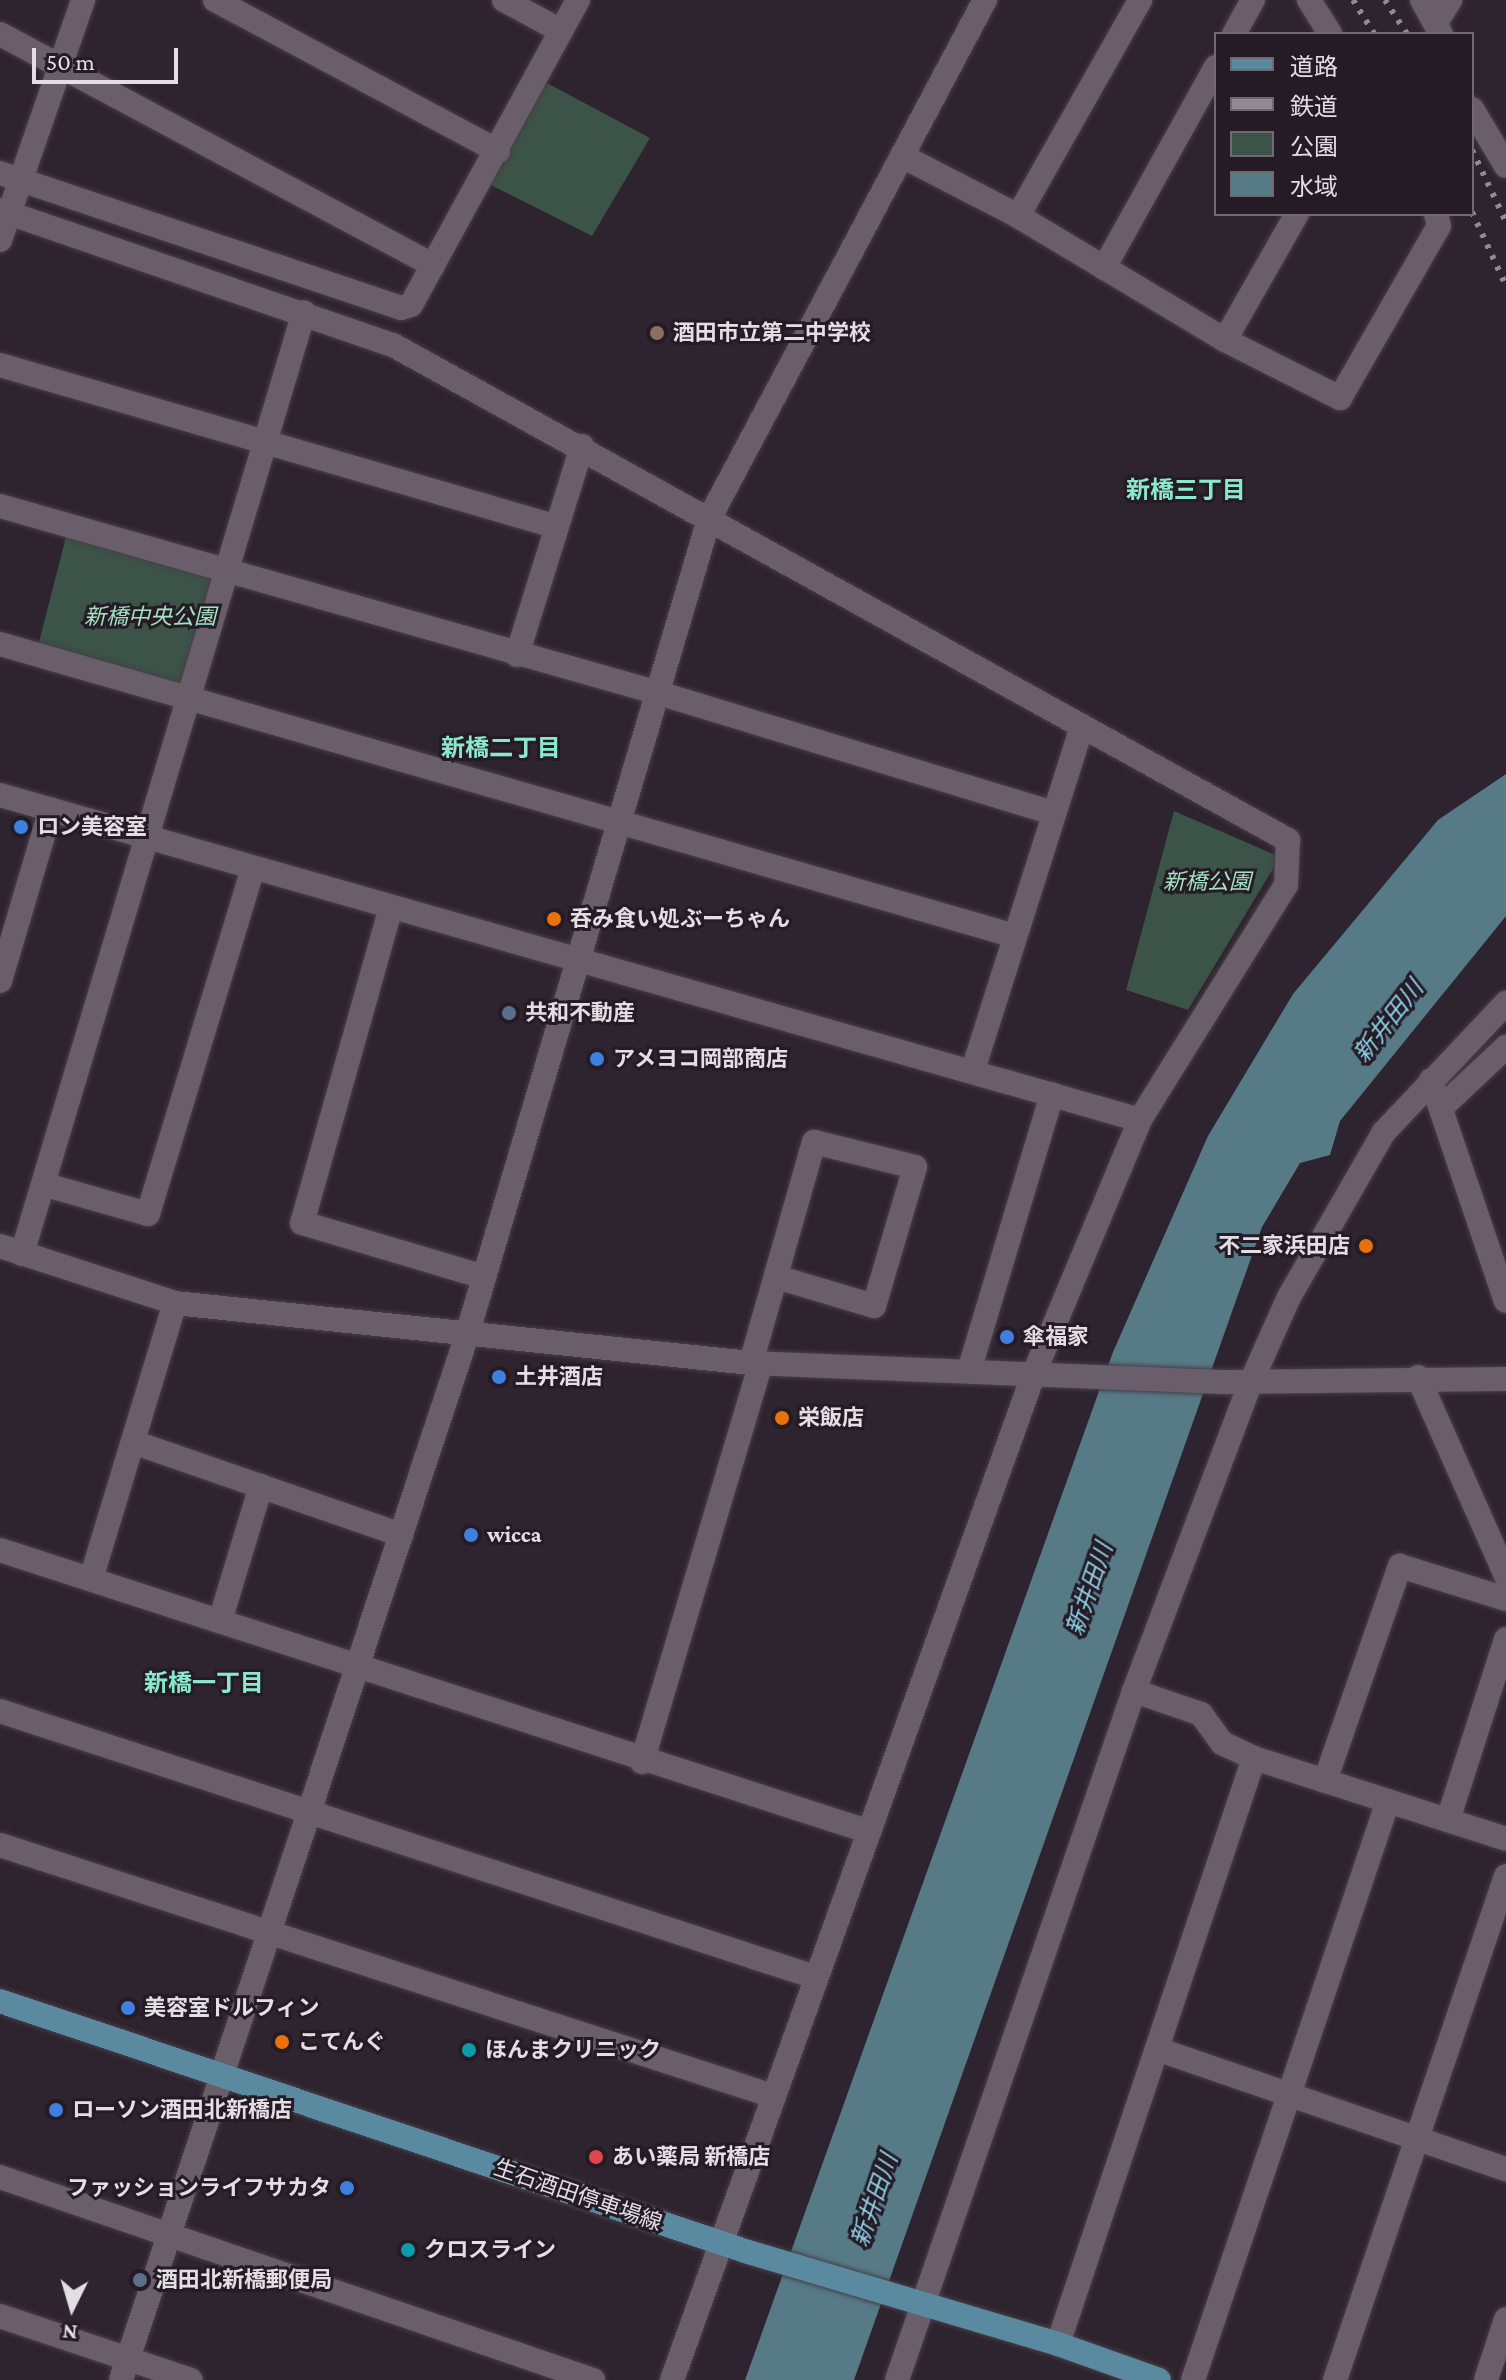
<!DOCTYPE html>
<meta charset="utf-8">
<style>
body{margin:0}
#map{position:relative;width:1506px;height:2380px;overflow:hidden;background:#2e242f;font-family:"Crimson Pro","Noto Sans JP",serif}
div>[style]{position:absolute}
.green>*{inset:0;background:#3c5348}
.water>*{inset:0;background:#567a86}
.roads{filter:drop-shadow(0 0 2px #473f48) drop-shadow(0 0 2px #473f48)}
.minor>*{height:24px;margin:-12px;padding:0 12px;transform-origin:12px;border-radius:12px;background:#695e6a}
.major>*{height:24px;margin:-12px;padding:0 12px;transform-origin:12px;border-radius:12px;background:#598aa0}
.rail>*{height:6px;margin-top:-3px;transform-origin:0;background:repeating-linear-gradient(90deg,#928a93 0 4px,transparent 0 12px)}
.dots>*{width:22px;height:22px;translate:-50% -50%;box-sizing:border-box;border:4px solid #241b25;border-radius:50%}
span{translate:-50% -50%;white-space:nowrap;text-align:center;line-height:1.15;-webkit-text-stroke:6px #241b25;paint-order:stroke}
.poi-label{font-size:22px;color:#e3dde4;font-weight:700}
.left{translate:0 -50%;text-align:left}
.right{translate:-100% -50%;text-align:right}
.park-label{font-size:22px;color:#a4e1c2;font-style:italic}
.street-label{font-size:22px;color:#e3dde4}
.neighbourhood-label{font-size:24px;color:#8be9cb;font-weight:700}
.water-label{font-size:24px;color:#8ccfe7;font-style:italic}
.legend{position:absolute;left:1214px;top:32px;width:260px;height:184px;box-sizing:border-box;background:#241b25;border:2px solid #706971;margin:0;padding:10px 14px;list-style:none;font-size:24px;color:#e3dde4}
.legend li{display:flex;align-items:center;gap:16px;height:40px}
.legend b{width:40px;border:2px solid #706971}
.north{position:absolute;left:32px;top:2268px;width:80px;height:80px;-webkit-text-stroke:6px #241b25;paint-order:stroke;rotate:185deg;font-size:22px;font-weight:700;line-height:32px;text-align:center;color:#e3dde4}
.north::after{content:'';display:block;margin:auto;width:28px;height:36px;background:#e3dde4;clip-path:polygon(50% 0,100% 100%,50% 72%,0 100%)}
.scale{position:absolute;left:32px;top:48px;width:146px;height:36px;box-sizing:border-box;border:4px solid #e3dde4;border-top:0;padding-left:10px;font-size:24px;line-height:28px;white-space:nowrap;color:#e3dde4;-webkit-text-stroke:6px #241b25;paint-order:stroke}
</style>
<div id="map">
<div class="green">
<div style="clip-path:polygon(545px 82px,650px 138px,592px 236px,489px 184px)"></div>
<div style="clip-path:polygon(67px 533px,211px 573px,220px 585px,180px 686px,38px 646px)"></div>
<div style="clip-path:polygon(1174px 811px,1280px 857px,1188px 1010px,1126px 990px)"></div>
</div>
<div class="water">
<div style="clip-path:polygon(1506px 774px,1506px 916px,1340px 1121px,1330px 1155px,1300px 1163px,1262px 1227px,854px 2380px,745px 2380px,1113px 1352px,1208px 1136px,1293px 994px,1438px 820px)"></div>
</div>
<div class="roads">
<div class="minor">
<div style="left:215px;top:0;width:321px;rotate:28.1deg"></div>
<div style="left:504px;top:0;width:65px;rotate:28.5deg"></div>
<div style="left:1309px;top:0;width:40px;rotate:58deg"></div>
<div style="left:1422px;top:0;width:39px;rotate:61deg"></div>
<div style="left:1437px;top:21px;width:25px;rotate:-58deg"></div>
<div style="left:0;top:34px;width:491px;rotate:28.1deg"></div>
<div style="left:1234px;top:34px;width:39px;rotate:-61deg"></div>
<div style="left:1472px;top:109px;width:66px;rotate:59.2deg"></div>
<div style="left:902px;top:156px;width:131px;rotate:27.3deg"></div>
<div style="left:1018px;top:216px;width:241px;rotate:30.9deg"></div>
<div style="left:1225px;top:340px;width:129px;rotate:26.8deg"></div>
<div style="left:1340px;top:398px;width:198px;rotate:-60.1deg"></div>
<div style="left:1439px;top:226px;width:12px;rotate:-104deg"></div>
<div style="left:0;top:173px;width:423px;rotate:18.6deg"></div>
<div style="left:401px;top:308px;width:10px;rotate:-17deg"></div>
<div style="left:411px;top:305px;width:348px;rotate:-61.3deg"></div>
<div style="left:0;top:210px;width:416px;rotate:19deg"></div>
<div style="left:393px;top:345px;width:1023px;rotate:28.95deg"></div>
<div style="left:1288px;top:840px;width:45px;rotate:92.5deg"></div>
<div style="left:1286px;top:885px;width:277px;rotate:121.9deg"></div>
<div style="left:1140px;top:1120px;width:274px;rotate:112.7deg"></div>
<div style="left:1034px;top:1373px;width:1070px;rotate:109.77deg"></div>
<div style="left:1018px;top:216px;width:248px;rotate:-60.5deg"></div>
<div style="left:0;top:240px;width:254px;rotate:-70.9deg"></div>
<div style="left:1104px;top:268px;width:230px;rotate:-60.9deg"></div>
<div style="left:1225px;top:340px;width:145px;rotate:-60.3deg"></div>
<div style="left:0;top:365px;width:577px;rotate:16.2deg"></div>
<div style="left:0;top:506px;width:681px;rotate:15.85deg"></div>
<div style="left:655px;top:692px;width:417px;rotate:16.9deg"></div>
<div style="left:0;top:644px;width:1056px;rotate:16.05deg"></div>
<div style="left:517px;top:655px;width:219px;rotate:-72.7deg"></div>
<div style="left:0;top:795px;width:1185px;rotate:15.91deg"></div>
<div style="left:391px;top:907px;width:328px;rotate:105.7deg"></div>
<div style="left:302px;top:1223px;width:190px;rotate:16.5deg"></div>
<div style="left:0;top:981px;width:179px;rotate:-73.5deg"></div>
<div style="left:973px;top:1070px;width:361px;rotate:-72.4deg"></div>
<div style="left:1431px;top:1080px;width:233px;rotate:71.3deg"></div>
<div style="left:1442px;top:1107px;width:88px;rotate:-43.2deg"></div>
<div style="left:46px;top:1185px;width:106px;rotate:15.9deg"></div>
<div style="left:148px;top:1214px;width:361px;rotate:-73.1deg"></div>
<div style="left:0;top:1246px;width:184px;rotate:18deg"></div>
<div style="left:175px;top:1303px;width:579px;rotate:5.95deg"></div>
<div style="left:751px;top:1363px;width:477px;rotate:2.3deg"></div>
<div style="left:1228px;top:1382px;width:278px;rotate:-0.6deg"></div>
<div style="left:22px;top:1254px;width:983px;rotate:-73.33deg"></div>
<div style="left:751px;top:1363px;width:230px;rotate:-74.1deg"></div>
<div style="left:814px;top:1142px;width:104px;rotate:13.9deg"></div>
<div style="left:915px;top:1167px;width:145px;rotate:106.4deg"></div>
<div style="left:874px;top:1306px;width:101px;rotate:-163.4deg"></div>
<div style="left:969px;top:1371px;width:289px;rotate:-73.3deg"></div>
<div style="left:1418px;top:1377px;width:218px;rotate:66.1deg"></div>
<div style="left:133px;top:1442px;width:284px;rotate:19.1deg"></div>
<div style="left:0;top:1550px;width:911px;rotate:17.96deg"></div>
<div style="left:91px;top:1579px;width:288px;rotate:-73.1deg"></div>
<div style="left:220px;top:1621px;width:141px;rotate:-73.1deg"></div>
<div style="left:1134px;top:1691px;width:71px;rotate:18.9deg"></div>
<div style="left:1201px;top:1714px;width:36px;rotate:54deg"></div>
<div style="left:1222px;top:1743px;width:35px;rotate:25deg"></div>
<div style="left:1254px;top:1758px;width:265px;rotate:17.8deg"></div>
<div style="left:0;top:1711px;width:857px;rotate:18.08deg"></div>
<div style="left:642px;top:1762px;width:415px;rotate:-73.4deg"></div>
<div style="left:1325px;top:1781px;width:228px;rotate:-70.8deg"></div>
<div style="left:1400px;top:1566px;width:111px;rotate:17.3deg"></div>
<div style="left:1448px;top:1820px;width:190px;rotate:-72.2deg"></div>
<div style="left:0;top:1845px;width:813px;rotate:17.99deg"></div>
<div style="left:1157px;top:2049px;width:369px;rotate:19deg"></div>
<div style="left:0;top:2177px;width:627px;rotate:18.9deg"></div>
<div style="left:0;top:2316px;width:201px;rotate:18.5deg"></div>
<div style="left:1058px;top:2344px;width:618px;rotate:-71.51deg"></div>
<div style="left:121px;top:2380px;width:1101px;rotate:-71.68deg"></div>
<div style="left:467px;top:1335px;width:851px;rotate:-73.48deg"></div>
<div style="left:709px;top:519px;width:588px;rotate:-62deg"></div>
<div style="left:897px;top:2380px;width:729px;rotate:-71.02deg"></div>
<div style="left:1134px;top:1691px;width:330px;rotate:-69.3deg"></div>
<div style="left:1251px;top:1382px;width:93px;rotate:-65.9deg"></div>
<div style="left:1289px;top:1297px;width:190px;rotate:-60.1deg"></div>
<div style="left:1384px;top:1132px;width:178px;rotate:-46.6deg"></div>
<div style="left:1193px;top:2380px;width:611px;rotate:-71.39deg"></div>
<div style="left:1335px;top:2380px;width:532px;rotate:-71.26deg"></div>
<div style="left:1486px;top:2380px;width:64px;rotate:-71.8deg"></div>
</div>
<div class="major">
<div style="left:0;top:2001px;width:789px;rotate:18.55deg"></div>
<div style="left:748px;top:2252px;width:323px;rotate:16.5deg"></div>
<div style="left:1058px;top:2344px;width:107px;rotate:19.6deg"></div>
</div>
</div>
<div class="rail">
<div style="left:1353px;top:0;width:40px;rotate:58deg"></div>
<div style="left:1385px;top:0;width:40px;rotate:57.1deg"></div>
<div style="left:1472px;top:150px;width:80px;rotate:64.7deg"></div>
<div style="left:1472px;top:212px;width:81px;rotate:65.3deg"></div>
</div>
<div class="dots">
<div style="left:657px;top:333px;background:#8d6e63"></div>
<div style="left:21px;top:827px;background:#3f7fe0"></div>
<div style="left:554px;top:919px;background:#e8710a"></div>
<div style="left:509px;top:1013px;background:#5c6f8a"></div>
<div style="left:597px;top:1059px;background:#3f7fe0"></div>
<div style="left:1366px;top:1246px;background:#e8710a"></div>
<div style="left:1007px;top:1337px;background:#3f7fe0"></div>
<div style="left:499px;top:1377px;background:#3f7fe0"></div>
<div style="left:782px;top:1418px;background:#e8710a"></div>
<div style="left:471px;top:1535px;background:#3f7fe0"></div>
<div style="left:128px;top:2008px;background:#3f7fe0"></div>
<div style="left:282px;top:2042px;background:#e8710a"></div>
<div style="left:469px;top:2050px;background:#0f9aa8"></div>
<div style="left:56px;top:2110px;background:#3f7fe0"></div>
<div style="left:596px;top:2157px;background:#e0444e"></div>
<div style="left:347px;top:2188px;background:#3f7fe0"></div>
<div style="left:408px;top:2250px;background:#0f9aa8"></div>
<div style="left:140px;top:2280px;background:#5c6f8a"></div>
</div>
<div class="poi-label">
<span class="left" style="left:673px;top:333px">酒田市立第二中学校</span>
<span class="left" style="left:37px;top:827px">ロン美容室</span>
<span class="left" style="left:570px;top:919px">呑み食い処ぶーちゃん</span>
<span class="left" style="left:525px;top:1013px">共和不動産</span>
<span class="left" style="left:613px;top:1059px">アメヨコ岡部商店</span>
<span class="right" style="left:1350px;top:1246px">不二家浜田店</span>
<span class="left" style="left:1023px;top:1337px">傘福家</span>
<span class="left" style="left:515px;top:1377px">土井酒店</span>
<span class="left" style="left:798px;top:1418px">栄飯店</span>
<span class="left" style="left:487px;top:1535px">wicca</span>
<span class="left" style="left:144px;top:2008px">美容室ドルフィン</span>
<span class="left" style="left:298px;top:2042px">こてんぐ</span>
<span class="left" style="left:485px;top:2050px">ほんまクリニック</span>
<span class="left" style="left:72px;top:2110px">ローソン酒田北新橋店</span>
<span class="left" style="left:612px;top:2157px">あい薬局 新橋店</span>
<span class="right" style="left:331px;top:2188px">ファッションライフサカタ</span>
<span class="left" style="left:424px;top:2250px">クロスライン</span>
<span class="left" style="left:156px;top:2280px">酒田北新橋郵便局</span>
</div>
<div class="park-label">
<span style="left:150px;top:617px">新橋中央公園</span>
<span style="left:1207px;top:882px">新橋公園</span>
</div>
<div class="street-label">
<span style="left:578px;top:2195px;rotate:19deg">生石酒田停車場線</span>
</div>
<div class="neighbourhood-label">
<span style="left:1186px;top:490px">新橋三丁目</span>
<span style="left:501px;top:748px">新橋二丁目</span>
<span style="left:204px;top:1683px">新橋一丁目</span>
</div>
<div class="water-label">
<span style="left:1388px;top:1021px;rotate:-52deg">新井田川</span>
<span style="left:1089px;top:1589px;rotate:-71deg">新井田川</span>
<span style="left:874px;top:2200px;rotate:-71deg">新井田川</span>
</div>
<ul class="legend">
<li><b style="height:10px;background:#598aa0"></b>道路</li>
<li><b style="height:10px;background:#928a93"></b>鉄道</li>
<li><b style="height:22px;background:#3c5348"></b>公園</li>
<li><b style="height:22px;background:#567a86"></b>水域</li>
</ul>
<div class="north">N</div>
<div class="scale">50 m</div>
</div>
